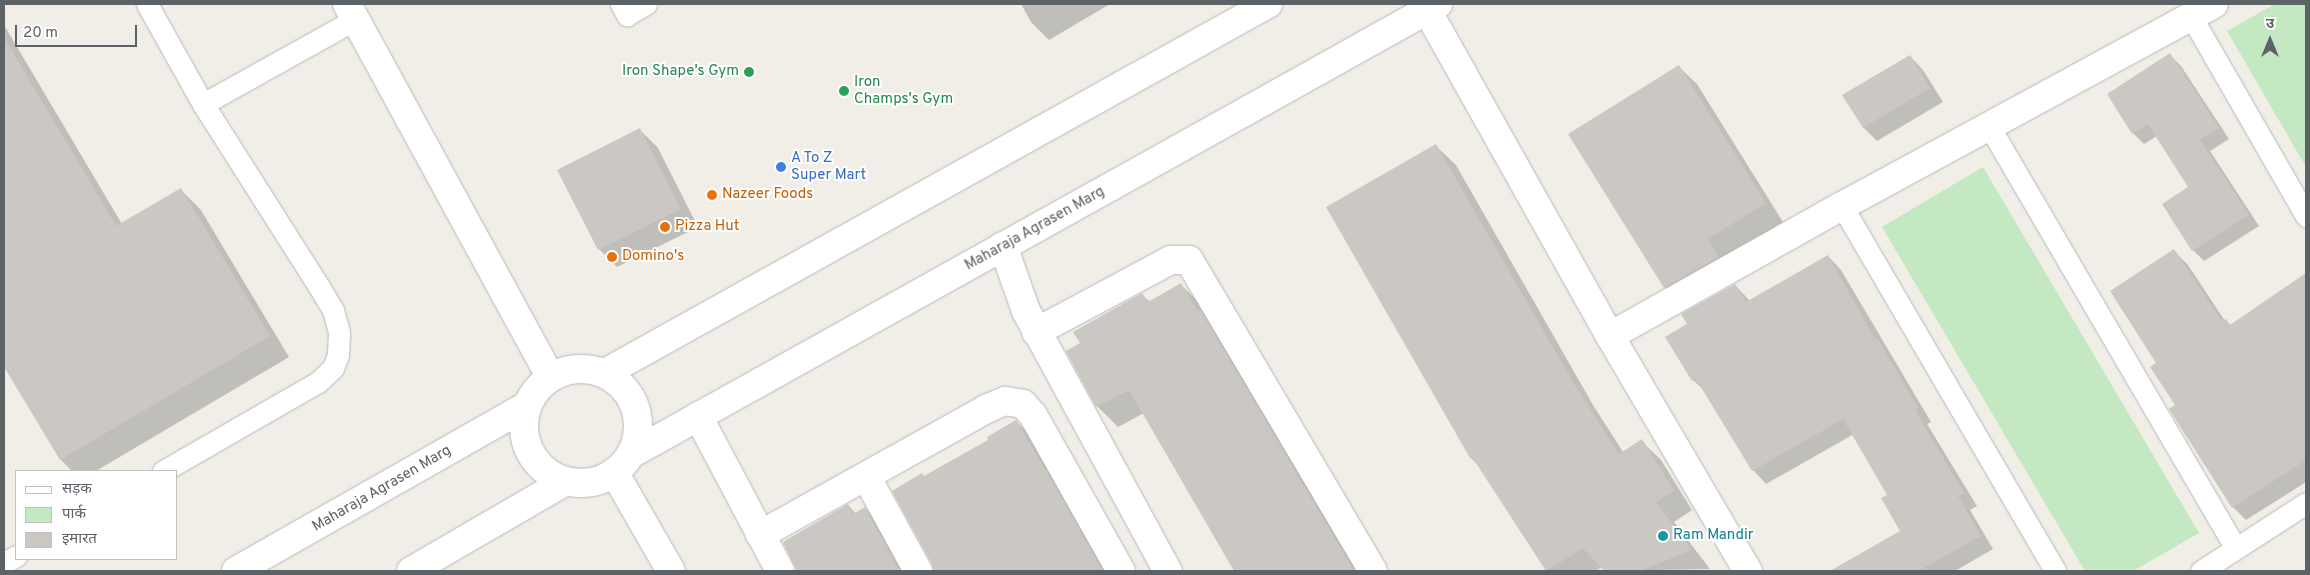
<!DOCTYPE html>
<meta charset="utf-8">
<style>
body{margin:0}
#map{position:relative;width:2310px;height:575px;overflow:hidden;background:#f0eee6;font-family:Overpass,"Noto Sans Devanagari",sans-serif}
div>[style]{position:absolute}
.green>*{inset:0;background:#c3e8c2}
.shadow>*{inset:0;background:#0003}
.building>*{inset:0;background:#cbc8c3}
.roads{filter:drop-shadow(0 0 1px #b6b9bd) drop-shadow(0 0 1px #b6b9bd)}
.lane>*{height:21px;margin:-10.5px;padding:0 10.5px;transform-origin:10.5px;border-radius:10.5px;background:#fff}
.street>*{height:28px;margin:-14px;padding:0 14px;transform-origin:14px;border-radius:14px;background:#fff}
.secondary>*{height:28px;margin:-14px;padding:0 14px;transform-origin:14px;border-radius:14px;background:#fff}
.secondary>.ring{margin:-14px;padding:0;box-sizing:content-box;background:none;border:28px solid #fff;border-radius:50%}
.dots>*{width:14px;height:14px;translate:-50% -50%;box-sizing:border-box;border:2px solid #fff;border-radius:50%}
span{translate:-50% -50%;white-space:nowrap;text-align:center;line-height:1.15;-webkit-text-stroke:4px #fff;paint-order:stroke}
.leisure-label{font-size:15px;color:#27864d}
.right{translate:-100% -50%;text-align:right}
.left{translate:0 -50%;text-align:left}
.shop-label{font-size:15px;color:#366cbe}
.food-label{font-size:15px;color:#c56008}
.street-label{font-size:15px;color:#5d6267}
.culture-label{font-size:15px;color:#0d838f}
.frame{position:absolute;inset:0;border:5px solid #5d6267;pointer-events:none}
.legend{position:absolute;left:15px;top:470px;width:162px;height:90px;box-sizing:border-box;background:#fff;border:1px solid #bec0c2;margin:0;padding:6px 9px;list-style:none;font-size:15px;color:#5d6267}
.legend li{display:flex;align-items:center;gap:10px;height:25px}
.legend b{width:25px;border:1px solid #bec0c2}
.north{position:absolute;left:2245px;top:15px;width:50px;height:50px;-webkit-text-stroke:4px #fff;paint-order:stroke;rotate:0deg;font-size:14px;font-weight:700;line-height:20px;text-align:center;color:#5d6267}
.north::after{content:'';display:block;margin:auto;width:18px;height:22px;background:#5d6267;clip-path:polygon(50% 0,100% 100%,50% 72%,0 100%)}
.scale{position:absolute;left:15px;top:25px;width:122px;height:22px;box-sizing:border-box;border:2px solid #5d6267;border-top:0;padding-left:6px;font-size:15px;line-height:18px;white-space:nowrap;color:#5d6267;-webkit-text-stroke:4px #fff;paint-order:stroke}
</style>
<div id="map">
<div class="green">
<div style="clip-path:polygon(2275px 4px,2306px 4px,2306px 167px,2227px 31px)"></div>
<div style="clip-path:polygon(1983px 167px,2199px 533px,2133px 571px,2085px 571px,1882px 227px)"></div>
</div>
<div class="shadow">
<div style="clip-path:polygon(1021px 4px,1110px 4px,1049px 40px,1031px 22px)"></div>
<div style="clip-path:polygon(4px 25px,122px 224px,180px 189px,201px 210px,289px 357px,96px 471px,72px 471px,61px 460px,4px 365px)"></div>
<div style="clip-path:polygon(2170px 55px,2181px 66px,2229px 139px,2210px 151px,2259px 226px,2204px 261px,2193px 250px,2190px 188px,2157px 136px,2144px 144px,2133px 133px)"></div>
<div style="clip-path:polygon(1910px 56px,1923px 70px,1943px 102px,1877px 141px,1864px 128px,1844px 95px)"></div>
<div style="clip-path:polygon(1679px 67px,1697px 84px,1783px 222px,1725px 258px,1683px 305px,1665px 287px)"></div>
<div style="clip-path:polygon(640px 130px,658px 148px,698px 227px,617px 267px,599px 249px)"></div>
<div style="clip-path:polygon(1436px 146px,1456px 165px,1593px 405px,1623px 452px,1641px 441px,1661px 460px,1692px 510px,1674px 522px,1710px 569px,1606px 571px,1602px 567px,1596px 571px,1547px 571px,1480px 467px,1471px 458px,1328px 207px)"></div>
<div style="clip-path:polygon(2174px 251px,2188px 265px,2225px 321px,2231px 325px,2304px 277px,2306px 279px,2306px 482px,2246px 520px,2233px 507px,2177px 405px,2158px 364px)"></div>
<div style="clip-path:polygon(1828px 256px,1841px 270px,1931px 422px,1927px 424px,1977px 506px,1970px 510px,1993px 549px,1955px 571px,1833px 571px,1902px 532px,1888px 495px,1854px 434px,1766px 484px,1753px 470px,1706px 392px,1693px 380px,1689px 324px,1735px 285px,1750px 301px)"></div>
<div style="clip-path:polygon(1181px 285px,1202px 305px,1361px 571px,1235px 571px,1144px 413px,1118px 427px,1097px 406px,1067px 351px,1082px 344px,1142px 295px,1150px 302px)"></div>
<div style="clip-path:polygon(1016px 421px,1036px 442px,1111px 571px,935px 571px,924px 477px,989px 441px)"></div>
<div style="clip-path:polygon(848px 505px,856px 514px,865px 508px,885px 529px,909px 571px,799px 571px,784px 543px)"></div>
</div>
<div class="building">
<div style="clip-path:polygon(4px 37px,116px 226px,181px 188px,270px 336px,60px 460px,4px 367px)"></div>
<div style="clip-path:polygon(2170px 53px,2219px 128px,2200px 140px,2249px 215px,2192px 251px,2162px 204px,2188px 187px,2148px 124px,2132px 134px,2107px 94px)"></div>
<div style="clip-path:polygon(1910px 55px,1930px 88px,1863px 128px,1842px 95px)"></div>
<div style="clip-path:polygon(1679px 65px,1766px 203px,1708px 239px,1719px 257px,1664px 288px,1568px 134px)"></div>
<div style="clip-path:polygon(640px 128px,681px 209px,598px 250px,557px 170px)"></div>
<div style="clip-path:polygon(1436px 144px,1574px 384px,1619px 454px,1642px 439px,1674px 491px,1656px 502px,1692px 550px,1640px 571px,1604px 571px,1583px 548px,1546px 571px,1472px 457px,1470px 458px,1326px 207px)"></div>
<div style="clip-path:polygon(2174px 249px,2222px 321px,2226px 319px,2230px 325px,2306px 273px,2306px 460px,2232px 508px,2169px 409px,2175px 405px,2150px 367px,2156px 363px,2110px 291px)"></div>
<div style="clip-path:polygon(1828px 255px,1875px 339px,1877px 338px,1918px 408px,1915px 410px,1964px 493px,1958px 496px,1981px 536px,1918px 571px,1830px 571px,1900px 531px,1881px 498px,1887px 495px,1843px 419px,1752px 471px,1696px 379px,1692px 381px,1665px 337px,1687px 324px,1681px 314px,1735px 284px,1746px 302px)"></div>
<div style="clip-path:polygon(1181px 283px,1198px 312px,1201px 310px,1354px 571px,1234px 571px,1129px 390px,1096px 407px,1066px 351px,1080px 343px,1073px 332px,1142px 293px,1148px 302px)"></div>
<div style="clip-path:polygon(1016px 420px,1068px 508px,1103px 571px,934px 571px,932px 564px,892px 491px,922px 473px,924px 476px,988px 440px,987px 437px)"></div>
<div style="clip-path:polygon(848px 504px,853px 514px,865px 507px,900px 571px,797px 571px,783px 542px)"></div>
</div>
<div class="roads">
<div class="lane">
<div style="left:147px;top:4px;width:115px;rotate:60.8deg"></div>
<div style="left:203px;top:104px;width:214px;rotate:57.6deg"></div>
<div style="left:318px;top:285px;width:29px;rotate:59deg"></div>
<div style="left:333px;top:310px;width:24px;rotate:75deg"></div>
<div style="left:339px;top:333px;width:22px;rotate:93deg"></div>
<div style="left:338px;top:355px;width:14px;rotate:111deg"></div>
<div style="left:333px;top:368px;width:21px;rotate:137deg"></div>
<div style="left:318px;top:382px;width:179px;rotate:150.1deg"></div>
<div style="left:621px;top:4px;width:13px;rotate:61deg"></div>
<div style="left:627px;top:15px;width:22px;rotate:-30deg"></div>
<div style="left:2191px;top:16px;width:231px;rotate:60.1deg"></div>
<div style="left:203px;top:104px;width:175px;rotate:-29.1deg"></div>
<div style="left:1989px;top:126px;width:489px;rotate:59.7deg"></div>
<div style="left:1842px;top:206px;width:423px;rotate:59.7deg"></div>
<div style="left:4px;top:563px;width:14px;rotate:-30deg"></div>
<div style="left:2201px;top:571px;width:125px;rotate:-32.9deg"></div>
</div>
<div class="street">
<div style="left:1427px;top:10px;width:374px;rotate:60.7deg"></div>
<div style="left:1610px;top:336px;width:273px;rotate:59.6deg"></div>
<div style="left:1003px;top:246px;width:69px;rotate:70.5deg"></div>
<div style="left:1026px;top:311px;width:296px;rotate:61.4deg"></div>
<div style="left:1036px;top:332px;width:153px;rotate:-28.1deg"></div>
<div style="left:1171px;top:260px;width:18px"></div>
<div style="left:1189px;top:260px;width:361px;rotate:59.4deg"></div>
<div style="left:1610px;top:336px;width:266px;rotate:-29.3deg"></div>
<div style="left:1842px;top:206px;width:423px;rotate:-28.5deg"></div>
<div style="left:698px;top:416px;width:175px;rotate:62.1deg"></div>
<div style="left:866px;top:476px;width:108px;rotate:61.3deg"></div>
<div style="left:760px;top:535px;width:259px;rotate:-29.1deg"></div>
<div style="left:986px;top:409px;width:21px;rotate:-23deg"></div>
<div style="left:1005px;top:401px;width:18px;rotate:9deg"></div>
<div style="left:1023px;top:404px;width:15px;rotate:48deg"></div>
<div style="left:1033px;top:415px;width:179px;rotate:60.6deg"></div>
</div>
<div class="secondary">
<div style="left:347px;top:4px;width:425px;rotate:61.4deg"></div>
<div class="ring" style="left:524px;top:369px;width:86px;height:86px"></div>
<div style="left:605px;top:373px;width:759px;rotate:-29.1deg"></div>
<div style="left:631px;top:454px;width:924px;rotate:-29.14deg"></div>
<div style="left:614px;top:472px;width:114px;rotate:60.1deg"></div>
<div style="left:236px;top:571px;width:335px;rotate:-29.6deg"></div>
<div style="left:411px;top:571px;width:179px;rotate:-30.1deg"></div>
</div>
</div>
<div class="dots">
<div style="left:749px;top:72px;background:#2e9e5b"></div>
<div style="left:844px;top:91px;background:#2e9e5b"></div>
<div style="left:781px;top:167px;background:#3f7fe0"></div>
<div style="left:712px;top:195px;background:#e8710a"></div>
<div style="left:665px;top:227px;background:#e8710a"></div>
<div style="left:612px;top:257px;background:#e8710a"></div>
<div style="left:1663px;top:536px;background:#0f9aa8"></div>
</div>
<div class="leisure-label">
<span class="right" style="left:739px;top:72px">Iron Shape's Gym</span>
<span class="left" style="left:854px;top:91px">Iron<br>Champs's Gym</span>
</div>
<div class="shop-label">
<span class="left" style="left:791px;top:167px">A To Z<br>Super Mart</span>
</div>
<div class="food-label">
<span class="left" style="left:722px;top:195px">Nazeer Foods</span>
<span class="left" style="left:675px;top:227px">Pizza Hut</span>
<span class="left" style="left:622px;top:257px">Domino's</span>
</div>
<div class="street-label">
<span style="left:1035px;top:229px;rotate:-29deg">Maharaja Agrasen Marg</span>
<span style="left:382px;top:489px;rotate:-30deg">Maharaja Agrasen Marg</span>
</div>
<div class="culture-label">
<span class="left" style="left:1673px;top:536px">Ram Mandir</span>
</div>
<div class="frame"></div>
<ul class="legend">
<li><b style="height:6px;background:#fff"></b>सड़क</li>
<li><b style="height:14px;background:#c3e8c2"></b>पार्क</li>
<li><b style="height:14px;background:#cbc8c3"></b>इमारत</li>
</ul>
<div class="north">उ</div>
<div class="scale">20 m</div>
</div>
